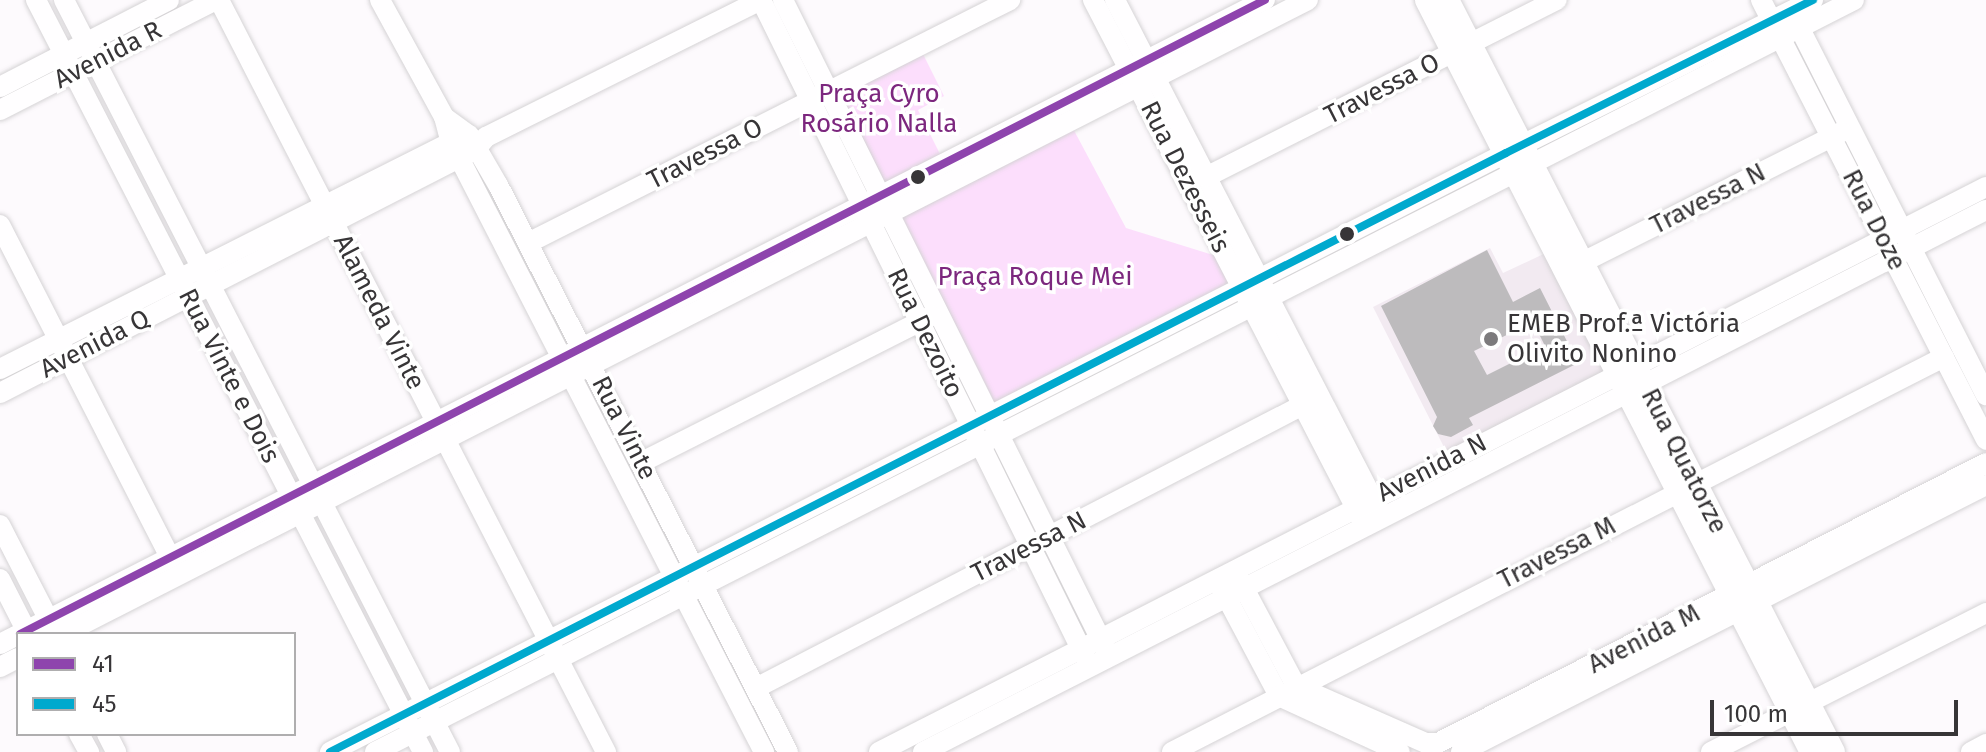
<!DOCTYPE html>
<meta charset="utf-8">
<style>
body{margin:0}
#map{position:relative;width:1986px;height:752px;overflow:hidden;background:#fdfafd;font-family:"Fira Sans",sans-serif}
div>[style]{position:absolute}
.built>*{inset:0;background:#f2eaf1}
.green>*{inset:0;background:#fcdefc}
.building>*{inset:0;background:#bdbbbd}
.roads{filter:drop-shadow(0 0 2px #d5d3d5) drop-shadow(0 0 2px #d5d3d5)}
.minor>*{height:20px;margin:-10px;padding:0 10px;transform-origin:10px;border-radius:10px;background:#fffeff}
.tertiary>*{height:24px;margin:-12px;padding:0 12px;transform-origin:12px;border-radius:12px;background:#fffeff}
.bus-1>*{height:8px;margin:-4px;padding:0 4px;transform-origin:4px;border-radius:4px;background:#8e44ad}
.bus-2>*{height:8px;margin:-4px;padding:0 4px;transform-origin:4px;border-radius:4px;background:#00a9ce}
.dots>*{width:22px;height:22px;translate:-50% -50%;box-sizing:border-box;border:4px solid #fff;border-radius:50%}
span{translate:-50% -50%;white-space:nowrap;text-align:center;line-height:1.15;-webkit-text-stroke:7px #fff;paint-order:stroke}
.street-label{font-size:26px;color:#373537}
.park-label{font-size:26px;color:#7c277e}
.poi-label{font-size:26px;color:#373537}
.left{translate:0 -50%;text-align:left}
.legend{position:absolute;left:16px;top:632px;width:280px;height:104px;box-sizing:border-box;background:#fff;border:2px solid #afaeaf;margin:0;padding:10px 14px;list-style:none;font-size:24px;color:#373537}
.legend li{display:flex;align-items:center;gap:16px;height:40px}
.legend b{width:40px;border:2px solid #afaeaf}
.scale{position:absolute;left:1710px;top:700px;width:248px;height:36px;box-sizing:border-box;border:4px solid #373537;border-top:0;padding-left:10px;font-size:24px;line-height:28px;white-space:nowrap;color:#373537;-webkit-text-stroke:6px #fff;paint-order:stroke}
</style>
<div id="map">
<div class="built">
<div style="clip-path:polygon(1490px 248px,1503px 273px,1550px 251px,1608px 371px,1446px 451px,1373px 307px)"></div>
</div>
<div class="green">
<div style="clip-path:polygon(919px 46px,944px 96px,918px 110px,944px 162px,879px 194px,828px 92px)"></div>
<div style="clip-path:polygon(1069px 121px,1126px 228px,1226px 259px,1242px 288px,989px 416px,888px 213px)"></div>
</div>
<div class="building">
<div style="clip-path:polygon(evenodd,1487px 250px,1513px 302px,1540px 288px,1578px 363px,1469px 418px,1473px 425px,1451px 437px,1438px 434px,1433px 426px,1437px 417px,1381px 306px,1487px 250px,1533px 322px,1545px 346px,1487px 375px,1474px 351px,1533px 322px)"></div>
</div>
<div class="roads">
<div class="minor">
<div style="left:36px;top:0;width:846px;rotate:62.77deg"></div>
<div style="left:64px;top:0;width:845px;rotate:62.83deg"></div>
<div style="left:219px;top:0;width:846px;rotate:62.77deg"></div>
<div style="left:380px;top:0;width:133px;rotate:61.3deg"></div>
<div style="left:444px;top:117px;width:24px;rotate:75deg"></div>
<div style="left:450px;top:140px;width:688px;rotate:62.84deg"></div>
<div style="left:761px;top:0;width:733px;rotate:63.75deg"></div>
<div style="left:783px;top:0;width:724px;rotate:63.58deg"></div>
<div style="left:1093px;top:0;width:583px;rotate:62.64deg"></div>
<div style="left:1115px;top:0;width:573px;rotate:62.67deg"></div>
<div style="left:1761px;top:0;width:494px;rotate:62.9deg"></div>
<div style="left:1794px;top:17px;width:424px;rotate:63.1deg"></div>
<div style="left:0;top:87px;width:190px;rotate:-27.2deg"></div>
<div style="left:0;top:110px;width:242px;rotate:-27deg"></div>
<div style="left:444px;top:117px;width:31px;rotate:36deg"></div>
<div style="left:469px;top:135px;width:58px;rotate:59.9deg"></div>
<div style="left:498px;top:185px;width:637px;rotate:62.91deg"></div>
<div style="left:1206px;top:177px;width:393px;rotate:-26.8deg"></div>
<div style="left:0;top:225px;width:373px;rotate:62.9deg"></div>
<div style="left:528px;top:243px;width:540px;rotate:-26.75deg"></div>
<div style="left:1569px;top:269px;width:305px;rotate:-26.7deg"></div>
<div style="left:0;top:369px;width:516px;rotate:-26.71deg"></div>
<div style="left:0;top:393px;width:516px;rotate:-27.11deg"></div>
<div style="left:459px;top:158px;width:19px;rotate:-28deg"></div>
<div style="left:476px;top:149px;width:16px;rotate:-50deg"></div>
<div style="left:486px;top:137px;width:307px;rotate:-26.5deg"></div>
<div style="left:642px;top:462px;width:324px;rotate:-26.8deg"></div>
<div style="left:0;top:525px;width:118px;rotate:62.8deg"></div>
<div style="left:1237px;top:575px;width:126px;rotate:62deg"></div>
<div style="left:1296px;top:686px;width:142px;rotate:23.7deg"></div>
<div style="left:1426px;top:743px;width:12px"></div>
<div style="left:1438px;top:743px;width:615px;rotate:-27.06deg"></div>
<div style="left:0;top:579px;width:62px;rotate:63deg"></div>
<div style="left:1220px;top:585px;width:126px;rotate:62deg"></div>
<div style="left:1279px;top:696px;width:133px;rotate:24.8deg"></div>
<div style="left:20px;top:634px;width:1397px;rotate:-26.99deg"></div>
<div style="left:63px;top:634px;width:1397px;rotate:-26.99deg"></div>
<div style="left:0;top:644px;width:20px;rotate:-27deg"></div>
<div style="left:0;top:667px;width:20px;rotate:-27deg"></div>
<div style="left:756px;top:688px;width:616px;rotate:-27.36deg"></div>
<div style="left:79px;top:734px;width:21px;rotate:61deg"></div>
<div style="left:107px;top:734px;width:20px;rotate:63deg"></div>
<div style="left:330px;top:752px;width:1320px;rotate:-26.99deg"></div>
<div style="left:1506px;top:153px;width:343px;rotate:-26.5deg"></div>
<div style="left:375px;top:752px;width:1659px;rotate:-26.95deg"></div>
<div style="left:879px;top:752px;width:1243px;rotate:-27.04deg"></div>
<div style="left:923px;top:752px;width:1193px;rotate:-27.02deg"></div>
<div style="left:1172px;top:752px;width:867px;rotate:-27.1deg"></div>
<div style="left:1461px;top:752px;width:589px;rotate:-26.96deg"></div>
<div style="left:1711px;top:752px;width:308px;rotate:-26.8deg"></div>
<div style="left:1971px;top:752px;width:17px;rotate:-28deg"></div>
</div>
<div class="tertiary">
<div style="left:1427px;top:0;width:845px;rotate:62.89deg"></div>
<div style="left:1447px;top:0;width:845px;rotate:62.83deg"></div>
</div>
</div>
<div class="bus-1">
<div style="left:20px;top:634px;width:1397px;rotate:-26.99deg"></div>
</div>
<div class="bus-2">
<div style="left:330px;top:752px;width:1320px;rotate:-26.99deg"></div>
<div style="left:1506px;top:153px;width:343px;rotate:-26.5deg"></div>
</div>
<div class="dots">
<div style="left:918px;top:177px;background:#373537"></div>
<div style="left:1347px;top:234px;background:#373537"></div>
<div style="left:1491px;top:339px;background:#7c7a7c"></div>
</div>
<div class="street-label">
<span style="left:108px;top:55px;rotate:-27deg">Avenida R</span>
<span style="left:1382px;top:89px;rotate:-27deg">Travessa O</span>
<span style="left:705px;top:154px;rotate:-27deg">Travessa O</span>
<span style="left:1185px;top:177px;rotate:63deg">Rua Dezesseis</span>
<span style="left:1708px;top:199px;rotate:-27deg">Travessa N</span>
<span style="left:1874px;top:220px;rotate:63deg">Rua Doze</span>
<span style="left:379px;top:312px;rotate:63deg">Alameda Vinte</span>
<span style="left:925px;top:333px;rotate:64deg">Rua Dezoito</span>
<span style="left:95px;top:344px;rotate:-27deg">Avenida Q</span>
<span style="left:229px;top:376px;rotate:63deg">Rua Vinte e Dois</span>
<span style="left:624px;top:428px;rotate:63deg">Rua Vinte</span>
<span style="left:1684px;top:461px;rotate:63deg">Rua Quatorze</span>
<span style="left:1432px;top:468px;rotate:-27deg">Avenida N</span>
<span style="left:1029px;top:547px;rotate:-27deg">Travessa N</span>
<span style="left:1557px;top:553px;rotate:-27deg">Travessa M</span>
<span style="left:1644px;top:639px;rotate:-27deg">Avenida M</span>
</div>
<div class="park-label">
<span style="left:879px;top:109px">Praça Cyro<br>Rosário Nalla</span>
<span style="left:1035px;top:277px">Praça Roque Mei</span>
</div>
<div class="poi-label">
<span class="left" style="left:1507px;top:339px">EMEB Prof.ª Victória<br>Olivito Nonino</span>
</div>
<ul class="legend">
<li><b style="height:10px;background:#8e44ad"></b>41</li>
<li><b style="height:10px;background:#00a9ce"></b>45</li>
</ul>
<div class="scale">100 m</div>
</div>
